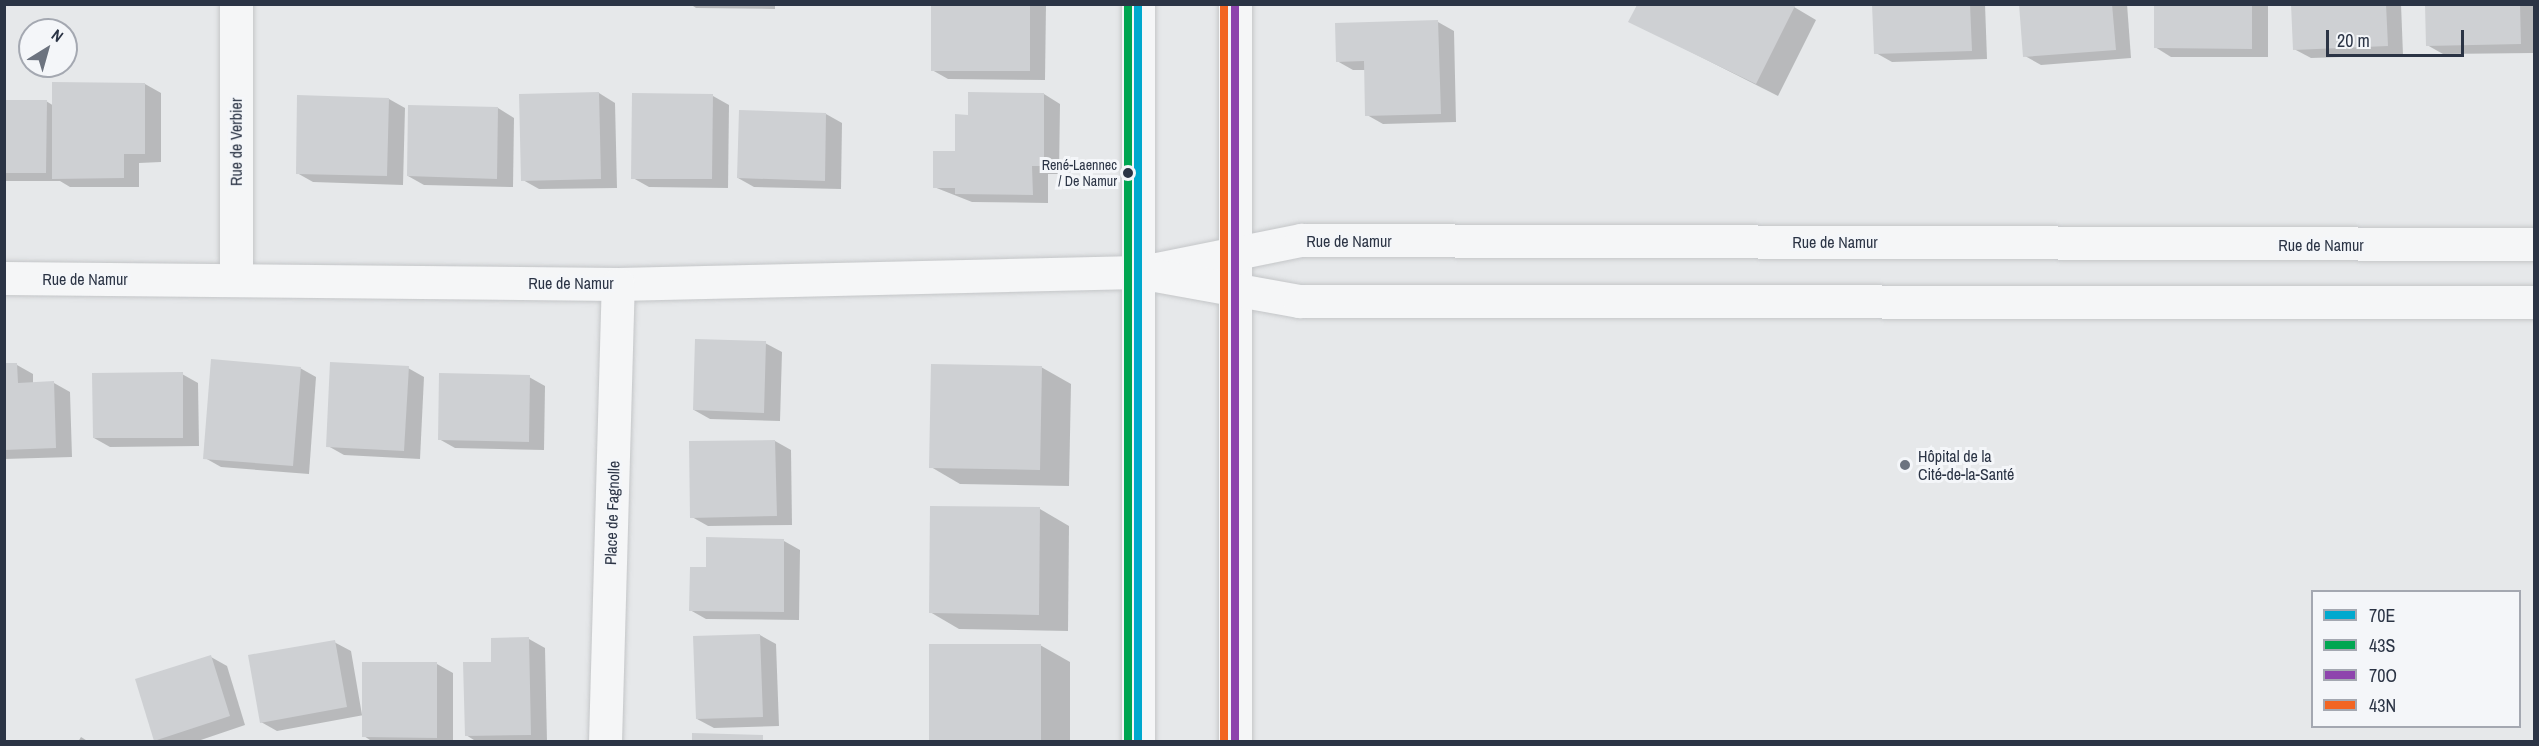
<!DOCTYPE html>
<meta charset="utf-8">
<style>
body{margin:0}
#map{position:relative;width:2539px;height:746px;overflow:hidden;background:#e6e8ea;font-family:"Archivo Narrow",sans-serif}
div>[style]{position:absolute}
.shadow>*{inset:0;background:#0003}
.building>*{inset:0;background:#ced0d3}
.roads{filter:drop-shadow(0 0 2px #c4c6c8) drop-shadow(0 0 2px #c4c6c8)}
.minor>*{height:33px;margin:-16.5px;padding:0 16.5px;transform-origin:16.5px;border-radius:16.5px;background:#f5f6f7}
.bus-1>*{height:8px;margin:-4px;padding:0 4px;transform-origin:4px;border-radius:4px;background:#00a9ce}
.bus-2>*{height:8px;margin:-4px;padding:0 4px;transform-origin:4px;border-radius:4px;background:#00a651}
.bus-3>*{height:8px;margin:-4px;padding:0 4px;transform-origin:4px;border-radius:4px;background:#8e44ad}
.bus-4>*{height:8px;margin:-4px;padding:0 4px;transform-origin:4px;border-radius:4px;background:#f26522}
.dots>*{width:16px;height:16px;translate:-50% -50%;box-sizing:border-box;border:3px solid #f4f6f9;border-radius:50%}
span{translate:-50% -50%;white-space:nowrap;text-align:center;line-height:1.15;-webkit-text-stroke:6px #f4f6f9;paint-order:stroke}
.bus-label{font-size:14px;color:#2b3445}
.right{translate:-100% -50%;text-align:right}
.street-label{font-size:16px;color:#2b3445}
.poi-label{font-size:16px;color:#2b3445}
.left{translate:0 -50%;text-align:left}
.frame{position:absolute;inset:0;border:6px solid #2b3445;pointer-events:none}
.legend{position:absolute;left:2311px;top:590px;width:210px;height:138px;box-sizing:border-box;background:#f4f6f9;border:2px solid #a4a8b1;margin:0;padding:8px 10px;list-style:none;font-size:18px;color:#2b3445}
.legend li{display:flex;align-items:center;gap:12px;height:30px}
.legend b{width:30px;border:2px solid #a4a8b1}
.north{position:absolute;left:18px;top:18px;width:60px;height:60px;box-sizing:border-box;background:#f4f6f9;border:2px solid #a4a8b1;border-radius:50%;rotate:37deg;font-size:16px;font-weight:700;line-height:24px;text-align:center;color:#2b3445}
.north::after{content:'';display:block;margin:auto;width:21px;height:27px;background:#6c737f;clip-path:polygon(50% 0,100% 100%,50% 72%,0 100%)}
.scale{position:absolute;left:2326px;top:30px;width:138px;height:27px;box-sizing:border-box;border:3px solid #2b3445;border-top:0;padding-left:8px;font-size:18px;line-height:21px;white-space:nowrap;color:#2b3445;-webkit-text-stroke:4px #f4f6f9;paint-order:stroke}
</style>
<div id="map">
<div class="shadow">
<div style="clip-path:polygon(690px 4px,775px 4px,775px 9px,696px 8px)"></div>
<div style="clip-path:polygon(933px 4px,1046px 4px,1045px 80px,948px 79px,932px 70px)"></div>
<div style="clip-path:polygon(1638px 4px,1789px 4px,1816px 20px,1778px 96px,1630px 21px)"></div>
<div style="clip-path:polygon(1874px 4px,1985px 4px,1987px 59px,1892px 62px,1876px 53px)"></div>
<div style="clip-path:polygon(2020px 4px,2127px 4px,2131px 58px,2041px 65px,2025px 56px)"></div>
<div style="clip-path:polygon(2156px 4px,2268px 4px,2268px 57px,2171px 57px,2155px 47px)"></div>
<div style="clip-path:polygon(2292px 4px,2401px 4px,2403px 55px,2311px 58px,2294px 49px)"></div>
<div style="clip-path:polygon(2426px 4px,2534px 4px,2534px 53px,2443px 54px,2427px 45px)"></div>
<div style="clip-path:polygon(1438px 22px,1454px 31px,1456px 122px,1383px 124px,1367px 115px,1366px 70px,1353px 70px,1337px 61px)"></div>
<div style="clip-path:polygon(145px 84px,161px 93px,161px 162px,139px 163px,139px 187px,70px 187px,60px 181px,4px 181px,4px 101px,46px 101px,54px 106px)"></div>
<div style="clip-path:polygon(599px 93px,615px 103px,617px 188px,539px 189px,523px 180px)"></div>
<div style="clip-path:polygon(1044px 94px,1060px 104px,1059px 174px,1048px 174px,1048px 203px,972px 202px,934px 187px,957px 152px,970px 116px)"></div>
<div style="clip-path:polygon(713px 96px,729px 105px,728px 188px,649px 187px,633px 178px)"></div>
<div style="clip-path:polygon(389px 99px,405px 108px,403px 185px,313px 182px,297px 173px)"></div>
<div style="clip-path:polygon(409px 106px,498px 108px,514px 118px,513px 187px,424px 185px,408px 176px)"></div>
<div style="clip-path:polygon(826px 114px,842px 123px,841px 189px,754px 187px,738px 178px)"></div>
<div style="clip-path:polygon(765px 343px,782px 352px,780px 421px,710px 419px,694px 410px)"></div>
<div style="clip-path:polygon(4px 365px,17px 365px,33px 374px,33px 384px,54px 383px,70px 392px,72px 457px,4px 459px)"></div>
<div style="clip-path:polygon(1041px 367px,1071px 384px,1069px 486px,960px 484px,931px 467px)"></div>
<div style="clip-path:polygon(300px 368px,316px 377px,309px 474px,221px 467px,205px 458px)"></div>
<div style="clip-path:polygon(408px 368px,424px 377px,420px 459px,344px 455px,328px 446px)"></div>
<div style="clip-path:polygon(182px 374px,198px 383px,199px 446px,110px 447px,94px 438px)"></div>
<div style="clip-path:polygon(529px 377px,545px 386px,544px 450px,455px 448px,439px 439px)"></div>
<div style="clip-path:polygon(775px 441px,791px 450px,792px 525px,708px 526px,692px 517px)"></div>
<div style="clip-path:polygon(1040px 509px,1069px 526px,1068px 631px,959px 629px,930px 612px)"></div>
<div style="clip-path:polygon(708px 539px,784px 541px,800px 550px,799px 620px,706px 619px,690px 610px,707px 568px)"></div>
<div style="clip-path:polygon(760px 635px,776px 644px,779px 726px,714px 728px,697px 719px)"></div>
<div style="clip-path:polygon(529px 639px,545px 648px,547px 742px,477px 742px,466px 735px,493px 663px)"></div>
<div style="clip-path:polygon(334px 642px,351px 651px,362px 715px,437px 664px,453px 673px,453px 742px,373px 742px,364px 736px,364px 715px,277px 731px,261px 722px)"></div>
<div style="clip-path:polygon(1040px 645px,1070px 662px,1070px 742px,931px 742px)"></div>
<div style="clip-path:polygon(211px 657px,227px 666px,245px 725px,195px 742px,155px 740px)"></div>
<div style="clip-path:polygon(81px 737px,89px 742px,78px 742px)"></div>
</div>
<div class="building">
<div style="clip-path:polygon(931px 4px,1030px 4px,1030px 71px,931px 71px)"></div>
<div style="clip-path:polygon(1872px 4px,1970px 4px,1972px 51px,1874px 54px)"></div>
<div style="clip-path:polygon(2019px 4px,2112px 4px,2116px 50px,2023px 57px)"></div>
<div style="clip-path:polygon(2154px 4px,2252px 4px,2252px 49px,2154px 48px)"></div>
<div style="clip-path:polygon(2291px 4px,2386px 4px,2388px 46px,2293px 50px)"></div>
<div style="clip-path:polygon(2425px 4px,2520px 4px,2521px 44px,2426px 46px)"></div>
<div style="clip-path:polygon(1637px 5px,1793px 5px,1795px 6px,1756px 84px,1628px 22px)"></div>
<div style="clip-path:polygon(1438px 20px,1441px 114px,1365px 116px,1364px 61px,1336px 62px,1335px 23px)"></div>
<div style="clip-path:polygon(52px 82px,145px 83px,145px 154px,124px 154px,124px 178px,52px 179px)"></div>
<div style="clip-path:polygon(599px 92px,601px 179px,521px 181px,519px 94px)"></div>
<div style="clip-path:polygon(968px 92px,1044px 93px,1044px 166px,1032px 166px,1033px 195px,955px 194px,955px 188px,933px 188px,933px 151px,955px 151px,955px 114px,968px 115px)"></div>
<div style="clip-path:polygon(632px 93px,713px 94px,712px 179px,631px 179px)"></div>
<div style="clip-path:polygon(297px 95px,389px 98px,387px 176px,296px 174px)"></div>
<div style="clip-path:polygon(4px 100px,47px 100px,46px 173px,4px 173px)"></div>
<div style="clip-path:polygon(408px 105px,498px 107px,497px 179px,407px 176px)"></div>
<div style="clip-path:polygon(739px 110px,826px 113px,825px 181px,737px 178px)"></div>
<div style="clip-path:polygon(695px 339px,766px 341px,764px 413px,693px 410px)"></div>
<div style="clip-path:polygon(211px 359px,301px 367px,293px 466px,203px 459px)"></div>
<div style="clip-path:polygon(330px 362px,409px 366px,404px 451px,326px 447px)"></div>
<div style="clip-path:polygon(4px 363px,17px 363px,18px 383px,54px 381px,56px 448px,4px 450px)"></div>
<div style="clip-path:polygon(931px 364px,1042px 366px,1040px 470px,929px 468px)"></div>
<div style="clip-path:polygon(183px 372px,183px 438px,93px 438px,92px 373px)"></div>
<div style="clip-path:polygon(439px 373px,530px 375px,529px 442px,438px 440px)"></div>
<div style="clip-path:polygon(775px 440px,777px 516px,690px 518px,689px 441px)"></div>
<div style="clip-path:polygon(930px 506px,1040px 507px,1039px 615px,929px 613px)"></div>
<div style="clip-path:polygon(706px 537px,784px 539px,784px 612px,689px 611px,690px 567px,706px 567px)"></div>
<div style="clip-path:polygon(760px 634px,763px 717px,696px 719px,693px 636px)"></div>
<div style="clip-path:polygon(529px 637px,531px 735px,465px 736px,463px 662px,491px 662px,491px 638px)"></div>
<div style="clip-path:polygon(335px 640px,347px 707px,260px 723px,248px 655px)"></div>
<div style="clip-path:polygon(929px 644px,1041px 644px,1041px 742px,929px 742px)"></div>
<div style="clip-path:polygon(211px 655px,230px 716px,154px 741px,135px 679px)"></div>
<div style="clip-path:polygon(362px 662px,437px 662px,437px 738px,362px 737px)"></div>
<div style="clip-path:polygon(692px 733px,763px 735px,763px 742px,692px 742px)"></div>
</div>
<div class="roads">
<div class="minor">
<div style="left:1138px;top:4px;width:738px;rotate:90deg"></div>
<div style="left:1235px;top:4px;width:738px;rotate:90deg"></div>
<div style="left:1157px;top:269px;width:147px;rotate:-11.4deg"></div>
<div style="left:1301px;top:240px;width:1233px;rotate:0.19deg"></div>
<div style="left:4px;top:278px;width:614px;rotate:0.56deg"></div>
<div style="left:618px;top:284px;width:520px;rotate:-1.32deg"></div>
<div style="left:1138px;top:272px;width:164px;rotate:10.2deg"></div>
<div style="left:1299px;top:301px;width:1235px;rotate:0.05deg"></div>
<div style="left:236px;top:280px;width:276px;rotate:-90deg"></div>
<div style="left:605px;top:742px;width:458px;rotate:-88.4deg"></div>
</div>
</div>
<div class="bus-1">
<div style="left:1138px;top:4px;width:738px;rotate:90deg"></div>
</div>
<div class="bus-2">
<div style="left:1128px;top:4px;width:738px;rotate:90deg"></div>
</div>
<div class="bus-3">
<div style="left:1235px;top:4px;width:738px;rotate:90deg"></div>
</div>
<div class="bus-4">
<div style="left:1224px;top:4px;width:738px;rotate:90deg"></div>
</div>
<div class="dots">
<div style="left:1128px;top:173px;background:#2b3445"></div>
<div style="left:1905px;top:465px;background:#6c737f"></div>
</div>
<div class="bus-label">
<span class="right" style="left:1117px;top:173px">René-Laennec<br>/ De Namur</span>
</div>
<div class="street-label">
<span style="left:236px;top:142px;rotate:-90deg">Rue de Verbier</span>
<span style="left:1349px;top:241px">Rue de Namur</span>
<span style="left:1835px;top:242px">Rue de Namur</span>
<span style="left:2321px;top:245px">Rue de Namur</span>
<span style="left:85px;top:279px">Rue de Namur</span>
<span style="left:571px;top:283px">Rue de Namur</span>
<span style="left:612px;top:513px;rotate:-88deg">Place de Fagnolle</span>
</div>
<div class="poi-label">
<span class="left" style="left:1918px;top:465px">Hôpital de la<br>Cité-de-la-Santé</span>
</div>
<div class="frame"></div>
<ul class="legend">
<li><b style="height:8px;background:#00a9ce"></b>70E</li>
<li><b style="height:8px;background:#00a651"></b>43S</li>
<li><b style="height:8px;background:#8e44ad"></b>70O</li>
<li><b style="height:8px;background:#f26522"></b>43N</li>
</ul>
<div class="north">N</div>
<div class="scale">20 m</div>
</div>
